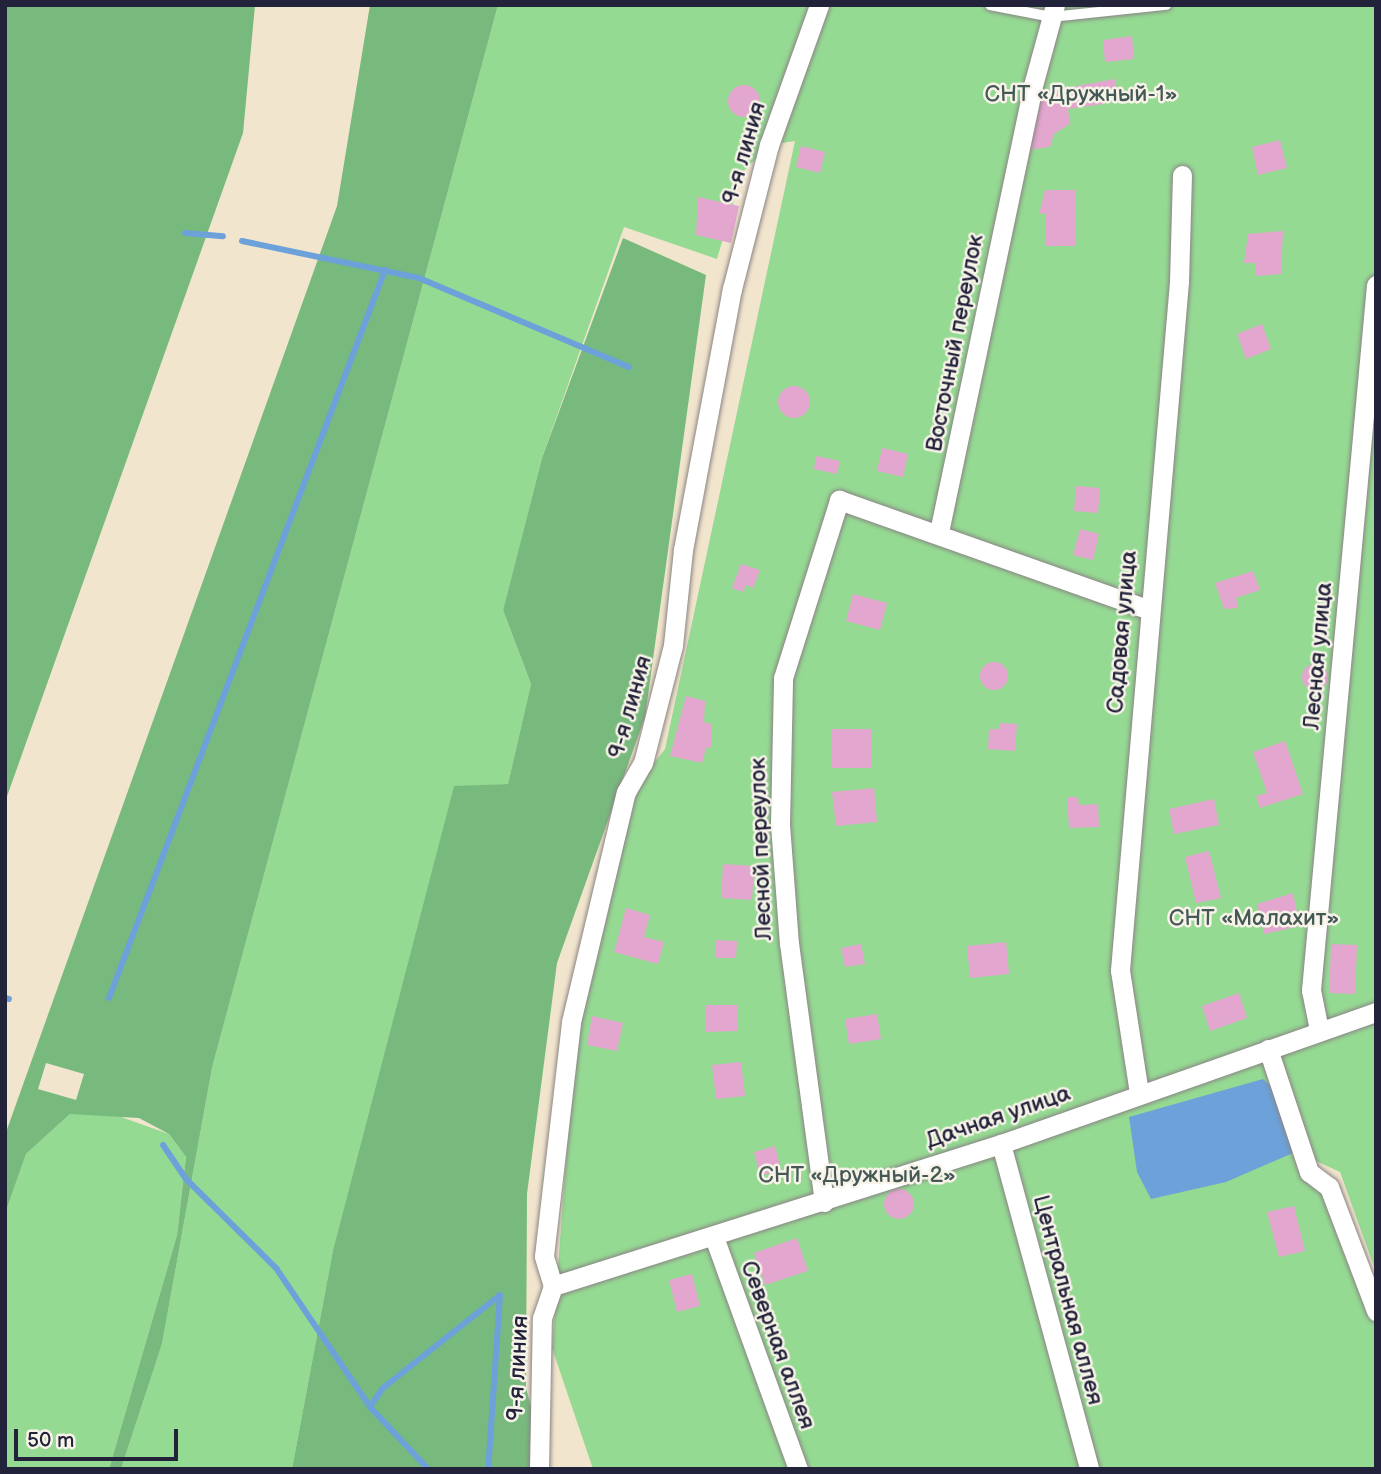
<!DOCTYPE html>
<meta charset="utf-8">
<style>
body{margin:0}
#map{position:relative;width:1381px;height:1474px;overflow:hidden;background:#f2e5cd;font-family:"Balsamiq Sans",sans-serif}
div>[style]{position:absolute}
.green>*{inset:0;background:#95da93}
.forest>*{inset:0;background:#78ba7d}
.water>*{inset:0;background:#6da1d9}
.stream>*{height:6px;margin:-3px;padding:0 3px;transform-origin:3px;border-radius:3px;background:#6da1d9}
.building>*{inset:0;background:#e3a6ce}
.round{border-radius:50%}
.roads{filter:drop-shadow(0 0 2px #8a8484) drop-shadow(0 0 2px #8a8484)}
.lane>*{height:10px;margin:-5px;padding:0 5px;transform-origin:5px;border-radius:5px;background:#fff}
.street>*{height:19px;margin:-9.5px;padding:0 9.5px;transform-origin:9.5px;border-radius:9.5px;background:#fff}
span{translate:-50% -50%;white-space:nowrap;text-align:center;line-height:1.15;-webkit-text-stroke:5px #f7f3e8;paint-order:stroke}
.park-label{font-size:23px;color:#445955}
.street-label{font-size:23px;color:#22223b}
.frame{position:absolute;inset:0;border:7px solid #22223b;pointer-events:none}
.scale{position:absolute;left:14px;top:1429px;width:164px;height:32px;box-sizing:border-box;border:4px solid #22223b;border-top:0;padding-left:9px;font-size:21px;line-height:24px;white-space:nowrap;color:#22223b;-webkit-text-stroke:5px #f7f3e8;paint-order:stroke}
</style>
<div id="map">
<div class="green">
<div style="clip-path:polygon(498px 5px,1376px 5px,1376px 1272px,1340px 1172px,1316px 1161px,1277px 1052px,1309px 1172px,1329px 1187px,1376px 1311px,1376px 1469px,593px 1469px,552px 1348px,573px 1066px,564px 1037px,628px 796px,665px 749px,795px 141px,769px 145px,742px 173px,717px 259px,624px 227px,542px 458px,503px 610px,531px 684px,508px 784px,454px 787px,333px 1250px,292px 1469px,121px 1469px,162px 1344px,212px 1068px)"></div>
<div style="clip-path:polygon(107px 1112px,169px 1134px,186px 1157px,177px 1235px,109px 1469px,5px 1469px,5px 1214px,26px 1154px,70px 1114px)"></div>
</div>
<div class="forest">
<div style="clip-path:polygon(5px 5px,255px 5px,243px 133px,5px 802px)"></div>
<div style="clip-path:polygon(evenodd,370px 5px,498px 5px,212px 1068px,162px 1344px,121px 1469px,109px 1469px,177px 1235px,186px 1157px,169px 1134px,139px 1118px,70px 1114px,26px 1154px,5px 1214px,5px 1135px,337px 206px,370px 5px,46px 1063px,84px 1074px,76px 1100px,38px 1089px,46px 1063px)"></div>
<div style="clip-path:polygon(623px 238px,706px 275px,645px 717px,557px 963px,527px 1194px,526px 1388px,548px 1469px,292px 1469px,333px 1250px,454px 786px,508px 784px,531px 684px,503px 610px,542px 458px)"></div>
</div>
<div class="water">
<div style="clip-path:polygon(1263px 1079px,1271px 1086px,1293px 1153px,1226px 1182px,1151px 1199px,1137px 1172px,1129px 1117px)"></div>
</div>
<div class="stream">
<div style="left:185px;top:233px;width:38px;rotate:5deg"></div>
<div style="left:242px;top:241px;width:181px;rotate:11.8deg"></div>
<div style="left:419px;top:278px;width:228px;rotate:23deg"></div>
<div style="left:5px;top:998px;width:4px;rotate:14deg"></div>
<div style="left:109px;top:998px;width:779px;rotate:-69.24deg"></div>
<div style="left:163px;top:1145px;width:41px;rotate:55.9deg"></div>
<div style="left:186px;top:1179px;width:127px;rotate:44.7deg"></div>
<div style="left:276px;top:1268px;width:168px;rotate:55.9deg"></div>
<div style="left:370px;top:1407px;width:85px;rotate:46.9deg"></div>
<div style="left:370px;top:1407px;width:23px;rotate:-56deg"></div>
<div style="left:383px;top:1388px;width:149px;rotate:-38.5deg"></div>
<div style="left:500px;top:1295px;width:174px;rotate:93.9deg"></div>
</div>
<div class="building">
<div style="clip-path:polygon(1132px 36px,1134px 59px,1105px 62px,1103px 40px)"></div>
<div style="clip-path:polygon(1115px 79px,1117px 91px,1107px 93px,1104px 104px,1068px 109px,1070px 124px,1054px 134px,1050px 147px,1027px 150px,1030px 110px,1044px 92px)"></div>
<div class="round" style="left:728px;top:85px;width:32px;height:32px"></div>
<div style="clip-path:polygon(1280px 140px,1287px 168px,1258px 175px,1252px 147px)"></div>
<div style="clip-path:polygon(801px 146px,825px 152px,820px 173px,796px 167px)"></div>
<div style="clip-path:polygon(1045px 190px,1075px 190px,1075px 246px,1045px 246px,1045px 213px,1039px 214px)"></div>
<div style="clip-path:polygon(698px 197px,739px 206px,731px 243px,696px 235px)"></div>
<div style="clip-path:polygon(1283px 231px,1281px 274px,1256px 276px,1255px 263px,1244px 263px,1248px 234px)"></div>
<div style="clip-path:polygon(1262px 324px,1271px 349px,1246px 359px,1237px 334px)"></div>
<div class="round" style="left:778px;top:386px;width:32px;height:32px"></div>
<div style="clip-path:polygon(882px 448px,908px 454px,903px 477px,877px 471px)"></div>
<div style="clip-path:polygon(816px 456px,840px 461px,837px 474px,814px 469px)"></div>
<div style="clip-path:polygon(1076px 486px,1100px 488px,1098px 513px,1074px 511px)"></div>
<div style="clip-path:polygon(1080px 529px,1099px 534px,1093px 560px,1073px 555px)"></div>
<div style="clip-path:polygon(741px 564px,760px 570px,753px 588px,746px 585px,743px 592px,732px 588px)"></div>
<div style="clip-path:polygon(1253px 571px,1260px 590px,1236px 598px,1238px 608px,1224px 609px,1215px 583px)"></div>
<div style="clip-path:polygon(853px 594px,887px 603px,880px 630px,846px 621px)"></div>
<div class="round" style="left:980px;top:662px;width:28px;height:28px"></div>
<div class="round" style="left:1302px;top:664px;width:26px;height:26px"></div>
<div style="clip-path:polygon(686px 696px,705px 701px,704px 722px,711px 724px,712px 747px,706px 748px,702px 763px,670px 756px)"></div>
<div style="clip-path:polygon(1000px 723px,1017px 724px,1015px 751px,988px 749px,989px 729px,999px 729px)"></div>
<div style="clip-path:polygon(832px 729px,872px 729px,872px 768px,832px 768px)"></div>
<div style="clip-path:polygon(1285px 741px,1303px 794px,1260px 808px,1256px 796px,1267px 793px,1253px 752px)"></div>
<div style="clip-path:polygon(874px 788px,877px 822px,836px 826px,832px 792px)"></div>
<div style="clip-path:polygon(1067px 797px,1078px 797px,1079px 805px,1098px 804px,1099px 827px,1069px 828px)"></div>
<div style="clip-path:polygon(1214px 799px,1219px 825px,1174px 834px,1169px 809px)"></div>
<div style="clip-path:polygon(1209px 851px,1221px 898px,1196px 903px,1185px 857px)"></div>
<div style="clip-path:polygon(723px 864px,754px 866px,752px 900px,721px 898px)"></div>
<div style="clip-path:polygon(1293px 893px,1300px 926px,1264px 934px,1257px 904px)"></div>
<div style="clip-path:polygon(626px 908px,650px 915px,644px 937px,664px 942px,658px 964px,614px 952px)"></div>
<div style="clip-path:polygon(715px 940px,737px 941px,736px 958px,715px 958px)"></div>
<div style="clip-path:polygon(1006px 942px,1009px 974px,970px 978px,967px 946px)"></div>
<div style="clip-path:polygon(861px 944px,865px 964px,845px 967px,841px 948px)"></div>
<div style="clip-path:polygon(1331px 944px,1357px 945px,1355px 994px,1329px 993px)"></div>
<div style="clip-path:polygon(1239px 993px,1247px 1018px,1210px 1031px,1202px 1006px)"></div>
<div style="clip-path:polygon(706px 1005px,737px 1005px,737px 1031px,706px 1032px)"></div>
<div style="clip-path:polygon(877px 1014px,881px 1039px,849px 1044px,845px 1019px)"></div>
<div style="clip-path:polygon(592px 1016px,623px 1023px,617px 1051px,587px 1045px)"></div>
<div style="clip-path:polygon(741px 1062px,745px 1096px,716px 1099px,712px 1065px)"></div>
<div style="clip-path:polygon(775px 1146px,781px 1170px,760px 1176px,754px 1152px)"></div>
<div class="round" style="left:884px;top:1189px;width:30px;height:30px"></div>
<div style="clip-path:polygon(1294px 1206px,1305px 1251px,1279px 1257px,1267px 1212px)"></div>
<div style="clip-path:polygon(797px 1238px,808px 1271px,765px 1285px,754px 1253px)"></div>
<div style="clip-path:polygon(692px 1274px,700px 1306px,677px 1312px,669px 1280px)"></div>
</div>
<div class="roads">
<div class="lane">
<div style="left:990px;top:5px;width:62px;rotate:11.1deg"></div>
<div style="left:1051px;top:17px;width:116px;rotate:-6deg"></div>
</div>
<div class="street">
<div style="left:939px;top:532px;width:453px;rotate:-78.1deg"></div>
<div style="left:1032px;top:89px;width:87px;rotate:-74.7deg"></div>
<div style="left:1319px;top:1030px;width:41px;rotate:-101.3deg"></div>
<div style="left:1311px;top:990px;width:708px;rotate:-84.73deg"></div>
<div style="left:1268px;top:1049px;width:130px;rotate:71.6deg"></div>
<div style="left:1309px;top:1172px;width:25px;rotate:37deg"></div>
<div style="left:1329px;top:1187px;width:133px;rotate:69.2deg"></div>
<div style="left:1139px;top:1093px;width:124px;rotate:-98.8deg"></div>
<div style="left:1120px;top:970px;width:691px;rotate:-85.1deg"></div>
<div style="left:1179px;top:282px;width:107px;rotate:-88.4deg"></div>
<div style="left:1001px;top:1144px;width:337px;rotate:74.8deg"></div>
<div style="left:824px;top:1202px;width:260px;rotate:-97.7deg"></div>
<div style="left:789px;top:944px;width:120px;rotate:-94.3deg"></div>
<div style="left:780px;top:824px;width:146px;rotate:-88.8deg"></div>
<div style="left:783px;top:678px;width:187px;rotate:-72.5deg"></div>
<div style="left:839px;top:500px;width:327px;rotate:19.5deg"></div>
<div style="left:714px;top:1237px;width:247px;rotate:70.1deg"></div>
<div style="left:553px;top:1286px;width:470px;rotate:-17.6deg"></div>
<div style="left:1001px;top:1144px;width:398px;rotate:-19.4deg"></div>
<div style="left:539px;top:1469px;width:151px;rotate:-88.9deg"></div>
<div style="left:542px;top:1318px;width:34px;rotate:-71deg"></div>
<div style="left:553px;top:1286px;width:31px;rotate:-107deg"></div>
<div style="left:544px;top:1256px;width:236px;rotate:-83.4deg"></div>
<div style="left:571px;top:1022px;width:236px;rotate:-76.6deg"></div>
<div style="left:626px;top:792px;width:34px;rotate:-60deg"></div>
<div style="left:643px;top:763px;width:122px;rotate:-75.7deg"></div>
<div style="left:673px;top:645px;width:96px;rotate:-84deg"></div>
<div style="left:683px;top:550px;width:266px;rotate:-79.4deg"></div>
<div style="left:732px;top:289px;width:149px;rotate:-75.6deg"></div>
<div style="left:769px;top:145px;width:149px;rotate:-70.3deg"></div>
</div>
</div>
<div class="park-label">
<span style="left:1081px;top:94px">СНТ «Дружный-1»</span>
<span style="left:1254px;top:918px">СНТ «Малахит»</span>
<span style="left:857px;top:1175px">СНТ «Дружный-2»</span>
</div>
<div class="street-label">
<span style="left:744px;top:153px;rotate:-74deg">9-я линия</span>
<span style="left:955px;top:343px;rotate:-79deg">Восточный переулок</span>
<span style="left:1122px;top:632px;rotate:-85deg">Садовая улица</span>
<span style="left:1318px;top:656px;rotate:-85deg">Лесная улица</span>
<span style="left:630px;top:707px;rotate:-74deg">9-я линия</span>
<span style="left:761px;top:849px;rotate:-92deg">Лесной переулок</span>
<span style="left:998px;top:1117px;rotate:-19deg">Дачная улица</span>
<span style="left:1068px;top:1300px;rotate:75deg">Центральная аллея</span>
<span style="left:778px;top:1345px;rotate:70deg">Северная аллея</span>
<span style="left:518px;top:1368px;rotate:-87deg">9-я линия</span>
</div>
<div class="frame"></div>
<div class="scale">50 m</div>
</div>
